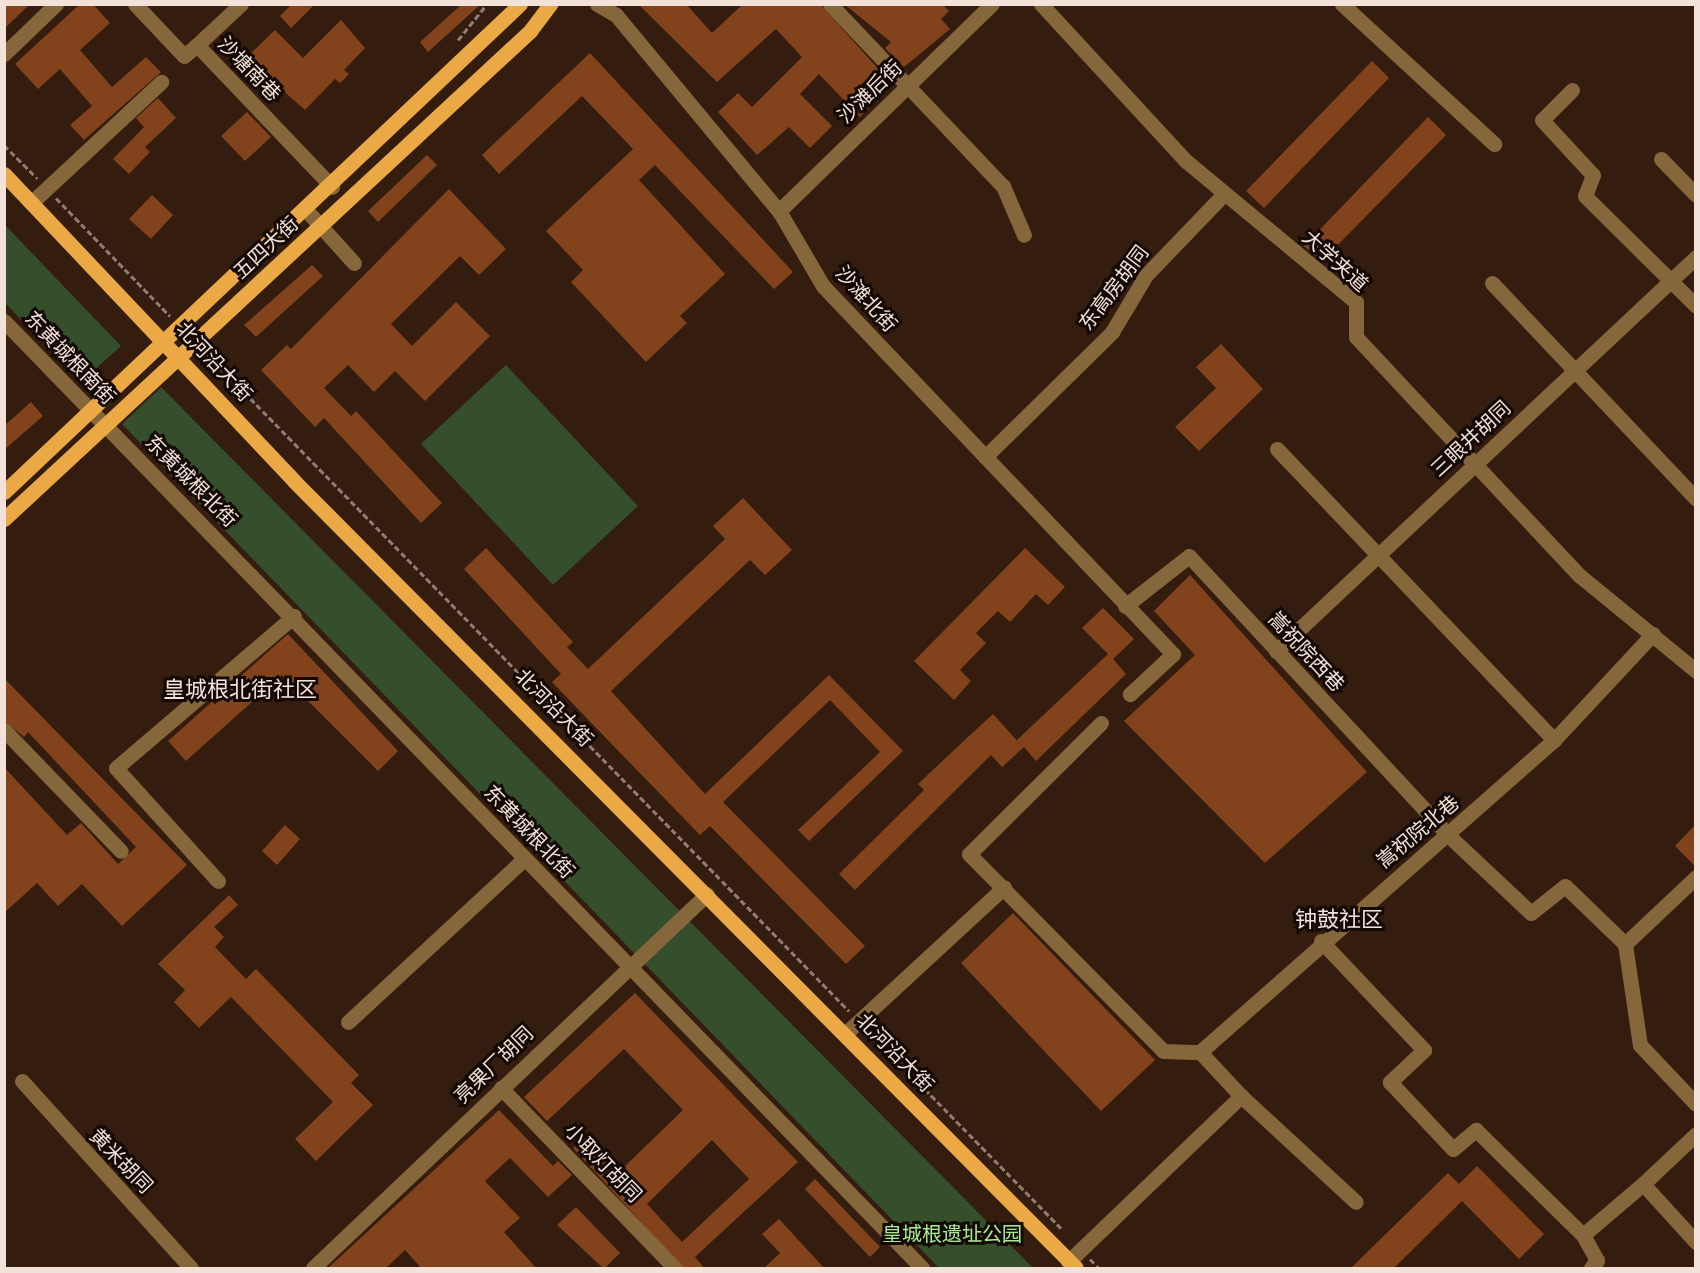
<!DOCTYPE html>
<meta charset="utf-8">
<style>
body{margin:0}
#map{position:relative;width:1700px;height:1273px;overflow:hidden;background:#341c0f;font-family:Arial,"Noto Sans SC",sans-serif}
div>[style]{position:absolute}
.green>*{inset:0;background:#354f2c}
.building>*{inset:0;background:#82431c}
.path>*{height:3px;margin-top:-1.5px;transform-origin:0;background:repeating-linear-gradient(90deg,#907c71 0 6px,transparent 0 9px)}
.minor>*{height:15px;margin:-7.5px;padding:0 7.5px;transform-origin:7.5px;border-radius:7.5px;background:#86663b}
.major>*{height:15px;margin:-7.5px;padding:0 7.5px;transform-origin:7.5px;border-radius:7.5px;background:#eba945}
span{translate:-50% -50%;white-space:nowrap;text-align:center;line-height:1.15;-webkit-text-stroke:6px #140a05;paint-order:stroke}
.street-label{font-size:20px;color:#f2e2d9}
.park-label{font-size:20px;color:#a9e994}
.quarter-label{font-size:22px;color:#f2e2d9}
.frame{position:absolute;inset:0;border:6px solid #f2e2d9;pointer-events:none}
</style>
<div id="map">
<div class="green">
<div style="clip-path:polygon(5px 225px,121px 346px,81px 382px,5px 303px)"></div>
<div style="clip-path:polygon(506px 365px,638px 506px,553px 585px,421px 444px)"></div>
<div style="clip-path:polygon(161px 387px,1033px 1268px,939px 1268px,122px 424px)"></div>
</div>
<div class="building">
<div style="clip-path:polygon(4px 4px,30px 4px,4px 29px)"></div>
<div style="clip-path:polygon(80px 4px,93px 4px,110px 23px,80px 50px,112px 87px,146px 57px,161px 72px,84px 140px,70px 125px,92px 106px,60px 69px,38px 89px,15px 64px)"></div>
<div style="clip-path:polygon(292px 4px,315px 4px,291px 28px,280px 16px)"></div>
<div style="clip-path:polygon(462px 4px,481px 4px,428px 52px,420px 42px)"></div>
<div style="clip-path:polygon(638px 4px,686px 4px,712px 33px,743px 4px,820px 4px,891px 83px,860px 117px,819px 74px,800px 94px,832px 126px,810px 148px,789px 127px,757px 155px,718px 112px,738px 93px,752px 107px,802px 57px,776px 29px,717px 82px)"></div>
<div style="clip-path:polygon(844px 4px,942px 4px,949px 11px,941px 19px,950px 29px,904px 67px,885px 48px,891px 42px)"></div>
<div style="clip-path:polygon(341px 20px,365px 48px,344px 70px,349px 74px,340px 83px,335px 79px,305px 110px,246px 58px,275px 30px,303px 58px)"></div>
<div style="clip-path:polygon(590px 53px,793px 272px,774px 289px,655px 165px,639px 180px,725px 274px,680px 316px,687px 323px,646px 362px,571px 282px,583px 270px,546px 231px,633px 149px,582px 96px,499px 174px,482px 155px)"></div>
<div style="clip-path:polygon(1372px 61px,1389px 78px,1264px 208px,1246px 191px)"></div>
<div style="clip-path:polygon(158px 98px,176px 118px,145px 147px,150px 152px,129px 174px,113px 159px,144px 127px,136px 118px)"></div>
<div style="clip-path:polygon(247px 112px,271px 137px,245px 161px,221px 136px)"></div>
<div style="clip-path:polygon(1428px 117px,1446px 135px,1322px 261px,1304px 246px)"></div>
<div style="clip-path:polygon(427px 155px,437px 165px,378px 222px,368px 211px)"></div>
<div style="clip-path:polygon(449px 189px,506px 249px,479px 275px,460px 256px,391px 324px,412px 346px,456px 302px,490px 336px,425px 401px,395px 371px,374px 392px,348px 365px,324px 388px,351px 416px,356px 411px,442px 503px,421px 523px,324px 418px,315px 427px,261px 370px,287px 345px,291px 349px)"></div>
<div style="clip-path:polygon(152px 195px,173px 215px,151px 239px,129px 219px)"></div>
<div style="clip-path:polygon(312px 265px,323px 276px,256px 337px,244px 325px)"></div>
<div style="clip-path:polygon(1221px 344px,1263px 389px,1199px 451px,1175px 427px,1216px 388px,1196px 367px)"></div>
<div style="clip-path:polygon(31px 402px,43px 416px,4px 450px,4px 426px)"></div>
<div style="clip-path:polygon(743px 498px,792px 550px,765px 575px,750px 560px,611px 691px,705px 794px,829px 675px,903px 751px,809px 841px,798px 830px,880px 752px,830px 700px,723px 802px,865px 946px,846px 964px,710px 826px,700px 835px,601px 733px,552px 682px,561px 674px,464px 569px,486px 548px,573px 642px,567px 647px,588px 669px,725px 539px,713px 526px)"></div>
<div style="clip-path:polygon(1025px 548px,1065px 587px,1048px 605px,1036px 594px,1010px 622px,998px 611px,976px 633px,986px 643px,960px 670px,971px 681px,954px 700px,914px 661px)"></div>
<div style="clip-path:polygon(1190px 575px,1367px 772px,1265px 863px,1124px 721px,1195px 655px,1154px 611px)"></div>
<div style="clip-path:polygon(1103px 608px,1134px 639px,1113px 659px,1126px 674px,1036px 761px,1024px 747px,1002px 767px,991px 755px,855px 890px,839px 874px,924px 790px,918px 784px,969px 736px,993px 714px,1021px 745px,1017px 740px,1108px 654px,1082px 628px)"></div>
<div style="clip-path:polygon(288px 634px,398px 751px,378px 771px,282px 675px,186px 761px,168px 741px)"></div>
<div style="clip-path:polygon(4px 678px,187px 865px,122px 926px,82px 884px,58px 906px,37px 883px,4px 913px,4px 767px,67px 835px,81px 823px,118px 864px,136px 847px,28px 732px,24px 737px,4px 721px)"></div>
<div style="clip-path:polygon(285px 825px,300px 839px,277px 865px,262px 851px)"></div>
<div style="clip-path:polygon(1695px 825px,1695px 866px,1675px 846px)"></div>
<div style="clip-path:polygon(229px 895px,238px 905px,214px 927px,224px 937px,215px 947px,246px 979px,256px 969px,359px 1075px,351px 1083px,373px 1105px,316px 1161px,295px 1139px,333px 1102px,231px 997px,199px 1028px,174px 1002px,185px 990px,158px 964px)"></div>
<div style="clip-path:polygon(1013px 913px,1155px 1060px,1101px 1111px,961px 963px)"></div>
<div style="clip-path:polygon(evenodd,635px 993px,798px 1162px,695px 1257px,705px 1269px,684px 1269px,573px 1148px,586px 1136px,619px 1172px,683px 1110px,624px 1049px,547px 1121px,524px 1097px,635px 993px,712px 1140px,749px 1179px,682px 1242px,647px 1204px,712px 1140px)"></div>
<div style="clip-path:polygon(499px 1110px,553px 1166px,558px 1161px,572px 1175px,548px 1197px,510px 1158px,485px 1181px,520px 1218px,504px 1232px,537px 1269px,422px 1269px,405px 1250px,385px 1269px,327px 1269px)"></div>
<div style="clip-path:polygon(1477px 1166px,1544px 1234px,1519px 1259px,1462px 1201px,1393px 1269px,1350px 1269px,1448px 1173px,1459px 1184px)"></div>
<div style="clip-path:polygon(815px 1179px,880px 1247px,870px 1257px,805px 1189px)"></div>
<div style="clip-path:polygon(576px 1207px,620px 1253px,604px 1269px,557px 1225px)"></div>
<div style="clip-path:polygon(779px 1219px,825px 1269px,763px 1269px,780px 1253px,762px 1234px)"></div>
</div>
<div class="path">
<div style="left:458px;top:40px;width:46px;rotate:-51.1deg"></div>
<div style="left:4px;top:145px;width:47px;rotate:45deg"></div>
<div style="left:56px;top:198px;width:164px;rotate:46deg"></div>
<div style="left:206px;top:353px;width:920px;rotate:45.66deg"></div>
<div style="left:868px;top:1031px;width:279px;rotate:45.6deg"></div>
<div style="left:1090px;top:1259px;width:13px;rotate:45deg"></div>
</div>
<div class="minor">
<div style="left:135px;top:4px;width:71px;rotate:46.7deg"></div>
<div style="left:184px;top:56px;width:17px;rotate:-40deg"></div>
<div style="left:197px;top:45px;width:196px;rotate:46.4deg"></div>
<div style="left:597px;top:4px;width:22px;rotate:30deg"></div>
<div style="left:616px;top:15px;width:255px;rotate:50.3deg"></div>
<div style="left:779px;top:211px;width:87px;rotate:59.6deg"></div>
<div style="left:823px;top:286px;width:508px;rotate:46.44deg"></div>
<div style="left:1173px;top:654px;width:59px;rotate:137.1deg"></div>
<div style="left:830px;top:4px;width:251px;rotate:46.5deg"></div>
<div style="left:1003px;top:186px;width:53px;rotate:66.8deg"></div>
<div style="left:1041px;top:4px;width:214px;rotate:47.3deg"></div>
<div style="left:1186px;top:161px;width:221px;rotate:39.7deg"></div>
<div style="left:1356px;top:302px;width:35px;rotate:90deg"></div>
<div style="left:1356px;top:337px;width:328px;rotate:46.9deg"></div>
<div style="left:1580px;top:576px;width:150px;rotate:39.3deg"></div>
<div style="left:1342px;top:4px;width:207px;rotate:42.6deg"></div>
<div style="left:197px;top:45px;width:60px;rotate:-43deg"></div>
<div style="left:4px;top:54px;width:72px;rotate:-43.9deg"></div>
<div style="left:1572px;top:90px;width:42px;rotate:135deg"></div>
<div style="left:1542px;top:120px;width:75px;rotate:47.2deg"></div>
<div style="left:1593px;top:175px;width:22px;rotate:111deg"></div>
<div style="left:1585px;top:196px;width:156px;rotate:44.7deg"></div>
<div style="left:1661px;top:159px;width:50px;rotate:45.8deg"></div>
<div style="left:31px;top:203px;width:178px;rotate:-42.9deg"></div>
<div style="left:307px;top:211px;width:70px;rotate:47.9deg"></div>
<div style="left:779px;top:211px;width:297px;rotate:-44.2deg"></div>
<div style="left:1492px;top:283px;width:297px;rotate:46.6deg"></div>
<div style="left:4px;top:321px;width:1319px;rotate:45.89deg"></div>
<div style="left:1277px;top:449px;width:402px;rotate:46.4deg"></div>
<div style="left:985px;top:457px;width:178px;rotate:-44.5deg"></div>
<div style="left:1112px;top:332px;width:66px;rotate:-59.2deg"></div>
<div style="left:1146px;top:275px;width:112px;rotate:-46.1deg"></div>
<div style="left:1125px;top:606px;width:81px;rotate:-38deg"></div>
<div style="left:1189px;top:556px;width:382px;rotate:47.1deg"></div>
<div style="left:1449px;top:836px;width:112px;rotate:43.2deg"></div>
<div style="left:1531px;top:913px;width:43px;rotate:-38.5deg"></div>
<div style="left:1565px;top:886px;width:83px;rotate:44deg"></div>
<div style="left:1625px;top:944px;width:102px;rotate:81.6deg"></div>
<div style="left:1640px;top:1045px;width:81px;rotate:46.5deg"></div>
<div style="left:1276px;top:651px;width:576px;rotate:-43.17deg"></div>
<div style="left:1101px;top:723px;width:186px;rotate:135.2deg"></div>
<div style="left:969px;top:854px;width:276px;rotate:45.4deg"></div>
<div style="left:1163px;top:1051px;width:37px;rotate:2deg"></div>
<div style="left:1200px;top:1052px;width:60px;rotate:47deg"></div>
<div style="left:4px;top:730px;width:168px;rotate:46deg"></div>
<div style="left:218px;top:881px;width:152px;rotate:-132.1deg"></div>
<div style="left:116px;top:768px;width:234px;rotate:-40.5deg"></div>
<div style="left:1321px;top:941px;width:150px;rotate:46.6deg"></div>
<div style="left:1424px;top:1050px;width:47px;rotate:136.7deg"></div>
<div style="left:1390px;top:1082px;width:92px;rotate:46.8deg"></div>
<div style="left:1453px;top:1149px;width:30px;rotate:-40deg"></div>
<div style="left:1476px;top:1130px;width:150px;rotate:44.5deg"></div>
<div style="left:1583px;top:1235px;width:29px;rotate:61deg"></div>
<div style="left:1597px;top:1260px;width:10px;rotate:127deg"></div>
<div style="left:1625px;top:944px;width:98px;rotate:-43.3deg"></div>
<div style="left:348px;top:1022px;width:241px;rotate:-42.8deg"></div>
<div style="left:846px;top:1033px;width:215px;rotate:-42.7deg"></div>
<div style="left:1200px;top:1052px;width:472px;rotate:-41.4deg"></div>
<div style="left:1554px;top:740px;width:145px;rotate:-47deg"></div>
<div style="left:22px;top:1081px;width:252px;rotate:47.9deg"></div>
<div style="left:501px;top:1088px;width:250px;rotate:46deg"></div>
<div style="left:1643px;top:1184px;width:73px;rotate:-43.3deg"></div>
<div style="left:1583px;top:1235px;width:79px;rotate:-40.4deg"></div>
<div style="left:1643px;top:1184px;width:79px;rotate:47.6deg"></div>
<div style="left:1068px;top:1262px;width:240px;rotate:-43.8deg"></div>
<div style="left:1241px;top:1096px;width:156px;rotate:42.7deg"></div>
<div style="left:313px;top:1268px;width:543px;rotate:-43.51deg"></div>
</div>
<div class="major">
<div style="left:4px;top:174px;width:422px;rotate:46.6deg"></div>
<div style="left:294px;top:481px;width:1109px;rotate:45.18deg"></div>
<div style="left:4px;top:492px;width:710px;rotate:-43.4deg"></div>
<div style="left:4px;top:519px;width:718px;rotate:-42.85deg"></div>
<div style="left:530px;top:31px;width:34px;rotate:-53deg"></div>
</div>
<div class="street-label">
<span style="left:249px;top:69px;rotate:46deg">沙塘南巷</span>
<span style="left:870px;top:92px;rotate:-44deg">沙滩后街</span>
<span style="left:266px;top:248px;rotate:-43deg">五四大街</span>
<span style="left:1335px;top:261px;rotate:42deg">大学夹道</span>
<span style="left:1114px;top:288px;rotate:-53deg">东高房胡同</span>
<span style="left:866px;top:299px;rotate:48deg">沙滩北街</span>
<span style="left:70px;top:358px;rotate:46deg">东黄城根南街</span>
<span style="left:214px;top:362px;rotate:47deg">北河沿大街</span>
<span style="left:1471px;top:439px;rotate:-43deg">三眼井胡同</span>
<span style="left:191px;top:481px;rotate:45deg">东黄城根北街</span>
<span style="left:1306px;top:652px;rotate:47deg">嵩祝院西巷</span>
<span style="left:554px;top:708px;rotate:45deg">北河沿大街</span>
<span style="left:529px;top:832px;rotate:46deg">东黄城根北街</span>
<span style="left:1418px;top:832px;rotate:-40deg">嵩祝院北巷</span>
<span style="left:895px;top:1053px;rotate:46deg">北河沿大街</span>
<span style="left:494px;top:1065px;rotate:-44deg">亮果厂胡同</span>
<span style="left:121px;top:1161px;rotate:46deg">黄米胡同</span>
<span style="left:603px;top:1163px;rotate:46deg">小取灯胡同</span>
</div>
<div class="park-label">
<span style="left:952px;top:1234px">皇城根遗址公园</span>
</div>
<div class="quarter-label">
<span style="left:240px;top:690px">皇城根北街社区</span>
<span style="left:1339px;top:920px">钟鼓社区</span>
</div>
<div class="frame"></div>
</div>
